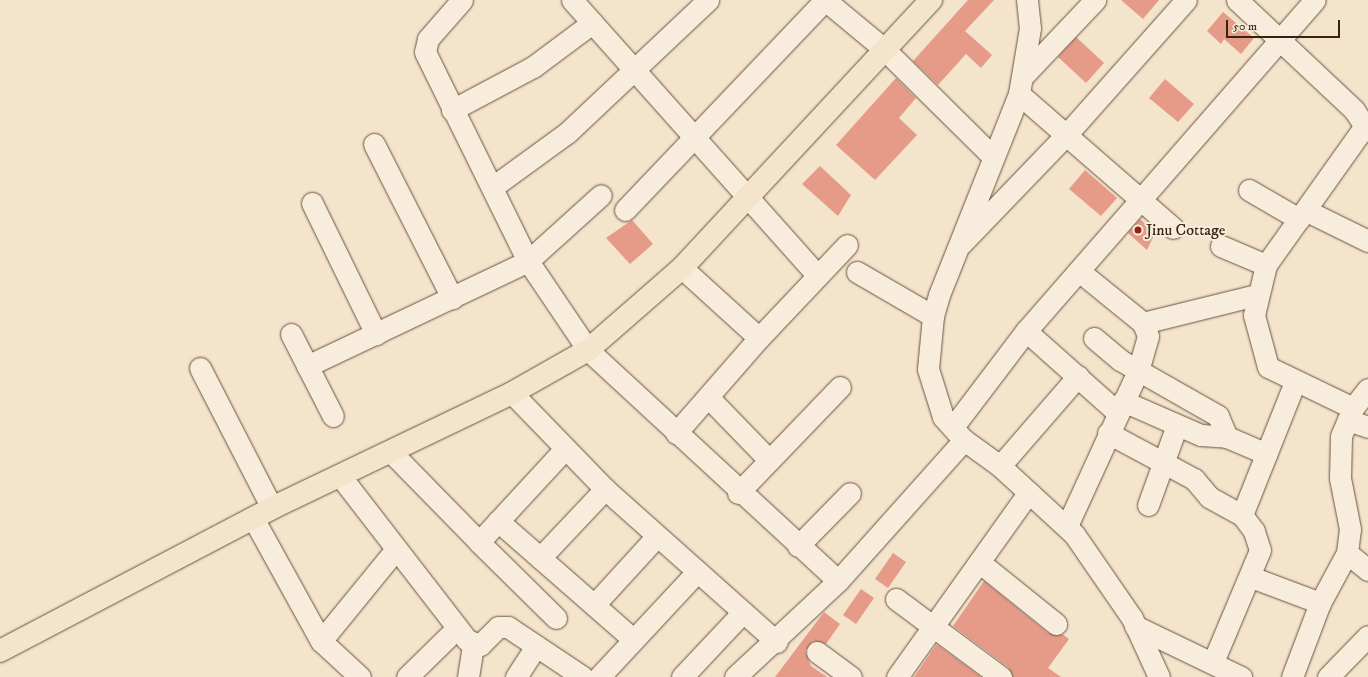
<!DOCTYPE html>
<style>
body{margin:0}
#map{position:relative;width:1368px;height:677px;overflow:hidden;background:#f4e4cb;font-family:"IM FELL DW Pica",serif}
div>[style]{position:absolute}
.building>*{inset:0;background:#e69b89}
.roads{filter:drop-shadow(0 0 1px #685240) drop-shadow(0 0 1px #685240)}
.minor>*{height:21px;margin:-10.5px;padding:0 10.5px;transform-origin:10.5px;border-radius:10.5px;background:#f8eddd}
.major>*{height:22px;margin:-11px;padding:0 11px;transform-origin:11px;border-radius:11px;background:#f4e4cb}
.dots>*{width:11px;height:11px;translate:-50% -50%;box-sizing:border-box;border:2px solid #f8eddd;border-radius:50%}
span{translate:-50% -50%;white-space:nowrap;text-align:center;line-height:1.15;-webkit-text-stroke:4px #f8eddd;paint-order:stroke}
.poi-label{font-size:16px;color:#392211}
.left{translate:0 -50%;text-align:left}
.scale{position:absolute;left:1226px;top:20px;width:114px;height:18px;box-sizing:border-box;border:2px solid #392211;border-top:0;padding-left:5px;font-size:12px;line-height:14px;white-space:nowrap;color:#392211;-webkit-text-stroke:3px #f8eddd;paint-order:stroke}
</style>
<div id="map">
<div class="building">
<div style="clip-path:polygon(968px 0,994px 0,965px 31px,992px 55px,981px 68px,966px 54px,938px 85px,913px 61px)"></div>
<div style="clip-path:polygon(1121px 0,1159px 0,1143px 19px)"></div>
<div style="clip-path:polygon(1223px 12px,1254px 38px,1241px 54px,1224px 39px,1221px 44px,1207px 31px)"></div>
<div style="clip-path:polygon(1076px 37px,1104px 63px,1086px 83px,1058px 57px)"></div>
<div style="clip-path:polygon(896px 78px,916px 98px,899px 118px,917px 135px,875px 180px,836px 145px)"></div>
<div style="clip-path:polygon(1165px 79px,1194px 104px,1178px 122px,1149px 98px)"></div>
<div style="clip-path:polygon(820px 166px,851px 195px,838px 216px,802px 184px)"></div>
<div style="clip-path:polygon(1085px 170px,1117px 198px,1101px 216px,1069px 189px)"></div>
<div style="clip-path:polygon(1140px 219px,1155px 233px,1147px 250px,1128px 233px)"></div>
<div style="clip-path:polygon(632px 220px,653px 244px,630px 264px,606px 238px)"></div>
<div style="clip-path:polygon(893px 553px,906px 562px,888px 588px,875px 579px)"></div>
<div style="clip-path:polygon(984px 581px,1048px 633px,1062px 634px,1069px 639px,1048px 668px,1061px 677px,1013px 677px,1008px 667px,953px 626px)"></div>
<div style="clip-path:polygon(861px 589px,874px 598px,856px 624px,843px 615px)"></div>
<div style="clip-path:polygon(824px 612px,840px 624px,826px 644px,813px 641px,805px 651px,811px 666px,827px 677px,775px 677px)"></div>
<div style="clip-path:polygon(936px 645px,939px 646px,981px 677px,914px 677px)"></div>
</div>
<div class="roads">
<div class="minor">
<div style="left:462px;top:0;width:52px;rotate:131.1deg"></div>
<div style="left:428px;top:39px;width:13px;rotate:103deg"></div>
<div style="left:425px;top:52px;width:233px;rotate:63.8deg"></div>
<div style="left:528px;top:261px;width:107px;rotate:56deg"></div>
<div style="left:588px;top:350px;width:340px;rotate:42.7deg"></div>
<div style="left:572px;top:0;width:368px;rotate:48.3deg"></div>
<div style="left:825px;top:0;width:77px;rotate:39.7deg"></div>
<div style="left:884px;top:49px;width:153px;rotate:44.7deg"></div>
<div style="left:1027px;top:0;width:28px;rotate:84deg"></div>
<div style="left:1030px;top:28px;width:67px;rotate:99.5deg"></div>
<div style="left:1019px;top:94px;width:216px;rotate:111.7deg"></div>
<div style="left:939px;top:295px;width:22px;rotate:106deg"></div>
<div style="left:933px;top:316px;width:53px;rotate:95.4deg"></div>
<div style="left:928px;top:369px;width:50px;rotate:72.6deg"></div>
<div style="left:943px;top:417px;width:31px;rotate:48deg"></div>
<div style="left:964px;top:440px;width:44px;rotate:35.8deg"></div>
<div style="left:1000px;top:466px;width:100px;rotate:42.6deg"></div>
<div style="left:1074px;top:534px;width:102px;rotate:55.4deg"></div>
<div style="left:1132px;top:618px;width:65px;rotate:65.4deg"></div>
<div style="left:1237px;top:0;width:161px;rotate:43.2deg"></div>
<div style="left:1354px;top:110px;width:25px;rotate:56deg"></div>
<div style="left:1023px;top:76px;width:105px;rotate:-46.5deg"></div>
<div style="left:1019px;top:94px;width:204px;rotate:41deg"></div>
<div style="left:452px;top:110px;width:92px;rotate:-28deg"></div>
<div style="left:533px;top:67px;width:74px;rotate:-36.7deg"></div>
<div style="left:374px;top:144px;width:173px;rotate:63.1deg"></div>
<div style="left:494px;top:186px;width:90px;rotate:-36deg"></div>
<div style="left:567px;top:133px;width:194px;rotate:-43.3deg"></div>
<div style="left:1249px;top:190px;width:58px;rotate:30.1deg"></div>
<div style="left:312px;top:203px;width:146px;rotate:64deg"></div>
<div style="left:625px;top:210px;width:290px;rotate:-46.4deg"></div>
<div style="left:1307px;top:211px;width:68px;rotate:26.2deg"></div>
<div style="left:961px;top:244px;width:153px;rotate:-46.1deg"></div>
<div style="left:1067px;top:134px;width:179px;rotate:-48.4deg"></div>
<div style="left:1221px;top:246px;width:49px;rotate:22.9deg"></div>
<div style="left:857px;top:272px;width:88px;rotate:30.1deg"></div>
<div style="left:1143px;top:323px;width:116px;rotate:-13.9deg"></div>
<div style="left:1026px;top:331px;width:122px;rotate:41.7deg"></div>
<div style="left:291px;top:334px;width:92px;rotate:62.9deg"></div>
<div style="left:759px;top:338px;width:128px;rotate:-46.6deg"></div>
<div style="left:1094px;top:338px;width:34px;rotate:40deg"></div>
<div style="left:1120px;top:360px;width:113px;rotate:29.7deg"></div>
<div style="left:1218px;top:416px;width:23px;rotate:67deg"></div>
<div style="left:307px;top:366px;width:245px;rotate:-25.4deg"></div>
<div style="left:528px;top:261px;width:98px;rotate:-42.1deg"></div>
<div style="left:200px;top:368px;width:157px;rotate:62.8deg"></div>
<div style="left:512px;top:393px;width:134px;rotate:45.9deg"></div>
<div style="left:605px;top:489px;width:230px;rotate:41.7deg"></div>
<div style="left:709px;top:398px;width:86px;rotate:45.9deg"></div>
<div style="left:1123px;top:401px;width:85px;rotate:23.6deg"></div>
<div style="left:1201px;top:435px;width:26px;rotate:4deg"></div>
<div style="left:1227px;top:437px;width:43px;rotate:23deg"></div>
<div style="left:1353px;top:408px;width:94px;rotate:-154.2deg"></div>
<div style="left:1268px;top:367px;width:54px;rotate:-105.1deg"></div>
<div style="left:1254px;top:315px;width:51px;rotate:-76.5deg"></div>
<div style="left:1266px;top:265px;width:169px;rotate:-54.6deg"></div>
<div style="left:1348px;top:420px;width:21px;rotate:19deg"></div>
<div style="left:953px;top:427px;width:121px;rotate:-52.8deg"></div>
<div style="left:1026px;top:331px;width:439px;rotate:-48.9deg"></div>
<div style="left:676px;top:433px;width:126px;rotate:-48.9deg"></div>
<div style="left:759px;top:338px;width:104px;rotate:-137.7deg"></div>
<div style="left:1108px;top:433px;width:98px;rotate:28.1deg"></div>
<div style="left:1194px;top:479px;width:23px;rotate:50deg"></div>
<div style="left:1209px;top:497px;width:38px;rotate:29deg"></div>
<div style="left:391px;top:452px;width:126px;rotate:45.6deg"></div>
<div style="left:1000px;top:466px;width:119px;rotate:-49.1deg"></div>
<div style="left:341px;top:477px;width:206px;rotate:52.3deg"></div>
<div style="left:467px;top:640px;width:14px;rotate:21deg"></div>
<div style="left:480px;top:645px;width:25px;rotate:-45deg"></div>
<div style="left:498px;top:627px;width:10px"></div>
<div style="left:508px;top:627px;width:90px;rotate:33.7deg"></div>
<div style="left:738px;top:493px;width:147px;rotate:-46.1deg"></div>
<div style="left:1148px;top:505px;width:85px;rotate:-70.1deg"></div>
<div style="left:253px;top:518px;width:141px;rotate:61.1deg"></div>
<div style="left:321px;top:641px;width:53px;rotate:42.7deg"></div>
<div style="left:498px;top:521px;width:179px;rotate:41.2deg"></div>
<div style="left:1067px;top:526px;width:170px;rotate:-65.4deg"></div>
<div style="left:1138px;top:371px;width:36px;rotate:-74deg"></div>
<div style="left:1148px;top:336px;width:14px;rotate:-111deg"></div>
<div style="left:1143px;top:323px;width:82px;rotate:-140.9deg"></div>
<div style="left:798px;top:546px;width:74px;rotate:-45.5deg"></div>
<div style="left:1347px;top:553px;width:27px;rotate:39deg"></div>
<div style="left:540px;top:558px;width:95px;rotate:-46.7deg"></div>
<div style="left:979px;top:562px;width:99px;rotate:38.8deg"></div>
<div style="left:1251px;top:577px;width:74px;rotate:20.6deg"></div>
<div style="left:896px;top:599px;width:131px;rotate:36.6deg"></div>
<div style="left:594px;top:605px;width:93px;rotate:-47.6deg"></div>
<div style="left:556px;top:618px;width:108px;rotate:-135.4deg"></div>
<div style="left:479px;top:542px;width:125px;rotate:-47.3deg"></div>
<div style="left:1135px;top:626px;width:118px;rotate:25.7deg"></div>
<div style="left:321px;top:641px;width:119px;rotate:-50.8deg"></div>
<div style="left:817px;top:652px;width:42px;rotate:36.3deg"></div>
<div style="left:1213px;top:662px;width:121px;rotate:-67.2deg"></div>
<div style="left:1260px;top:550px;width:20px;rotate:-108deg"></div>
<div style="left:1254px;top:531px;width:20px;rotate:-127deg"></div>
<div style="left:1242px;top:515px;width:143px;rotate:-68.3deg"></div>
<div style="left:407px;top:677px;width:69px;rotate:-44.4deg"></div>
<div style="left:468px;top:677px;width:33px;rotate:-81deg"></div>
<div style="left:516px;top:677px;width:37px;rotate:-57deg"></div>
<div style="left:599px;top:677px;width:144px;rotate:-47deg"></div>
<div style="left:682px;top:677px;width:89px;rotate:-46.8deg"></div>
<div style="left:735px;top:677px;width:141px;rotate:-43deg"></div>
<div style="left:838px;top:581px;width:189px;rotate:-48.2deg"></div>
<div style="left:897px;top:677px;width:227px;rotate:-54.5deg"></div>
<div style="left:1292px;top:677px;width:79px;rotate:-69.3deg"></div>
<div style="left:1320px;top:603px;width:57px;rotate:-61.6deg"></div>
<div style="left:1347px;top:553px;width:24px;rotate:-83deg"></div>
<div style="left:1350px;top:529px;width:52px;rotate:-101.1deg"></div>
<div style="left:1340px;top:478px;width:42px;rotate:-88.6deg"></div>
<div style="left:1341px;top:436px;width:30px;rotate:-67deg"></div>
<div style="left:1353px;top:408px;width:24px;rotate:-52deg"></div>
<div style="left:1328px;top:677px;width:57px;rotate:-45.7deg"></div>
</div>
<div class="major">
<div style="left:0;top:651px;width:307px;rotate:-27.7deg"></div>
<div style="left:272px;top:508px;width:266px;rotate:-25.6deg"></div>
<div style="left:512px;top:393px;width:87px;rotate:-29.5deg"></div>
<div style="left:588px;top:350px;width:125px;rotate:-41.1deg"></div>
<div style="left:682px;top:268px;width:366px;rotate:-47.1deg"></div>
</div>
</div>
<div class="dots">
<div style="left:1138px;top:230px;background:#8f2418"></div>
</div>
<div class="poi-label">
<span class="left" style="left:1146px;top:230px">Jinu Cottage</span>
</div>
<div class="scale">50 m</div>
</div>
